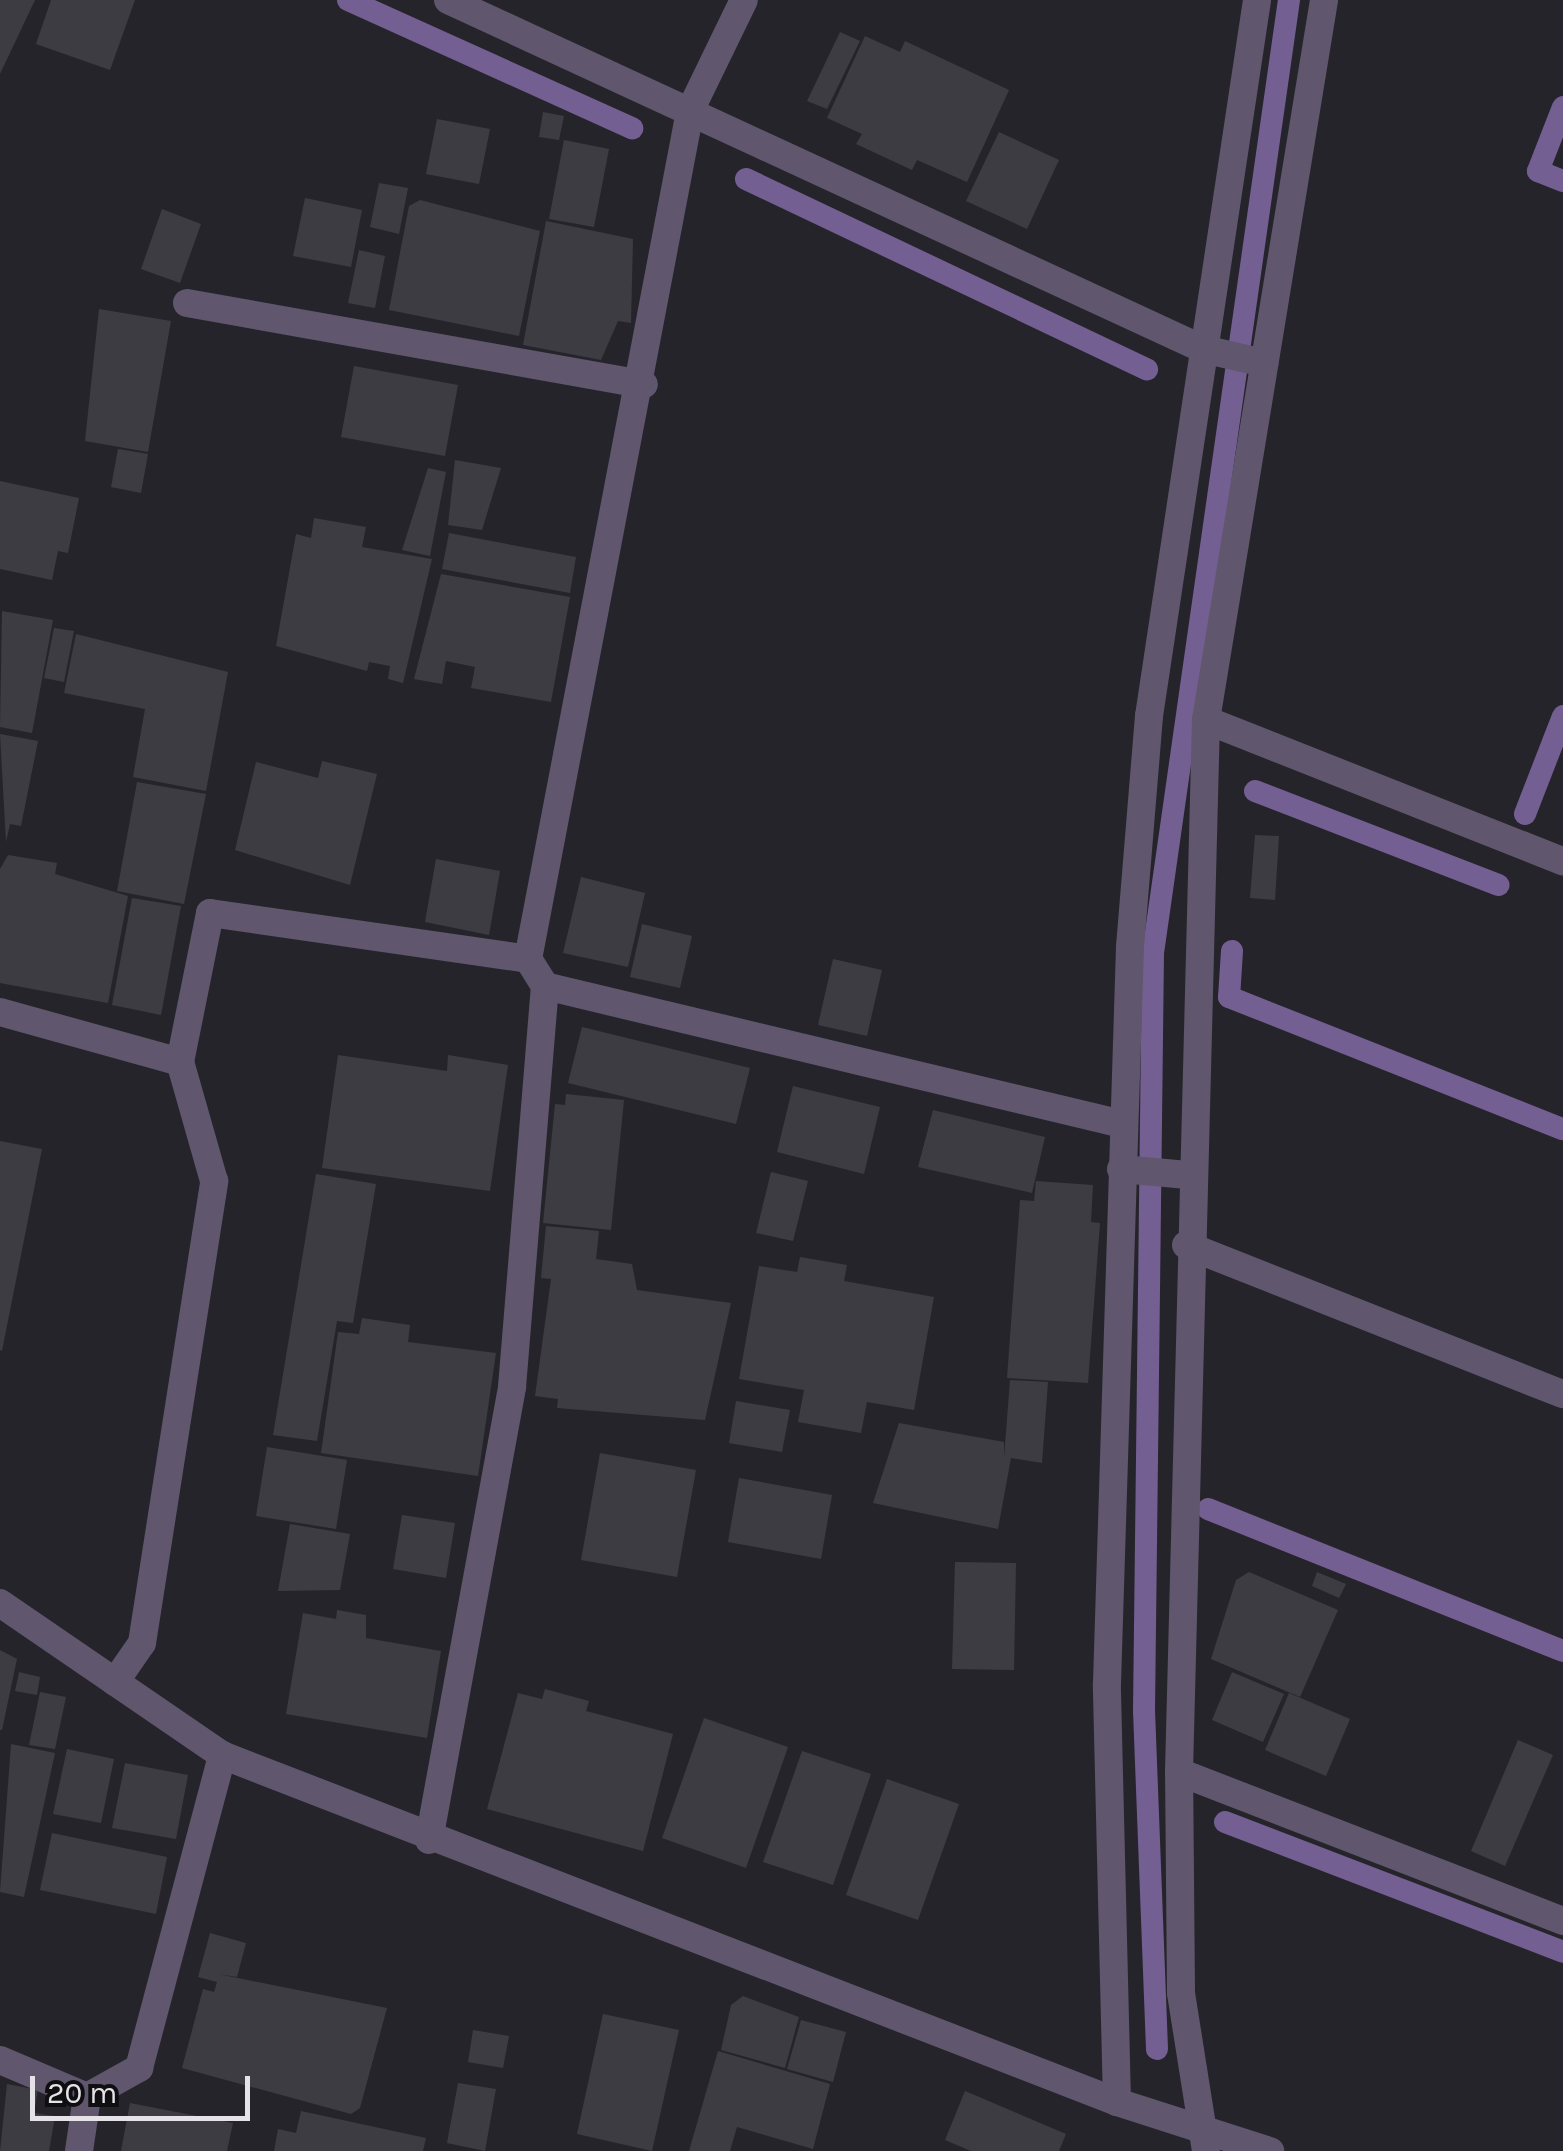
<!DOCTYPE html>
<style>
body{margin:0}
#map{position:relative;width:1563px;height:2151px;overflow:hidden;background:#26242b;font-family:Karla,sans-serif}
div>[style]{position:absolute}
.stream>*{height:22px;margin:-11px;padding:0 11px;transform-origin:11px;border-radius:11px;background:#745f93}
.building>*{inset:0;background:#3e3c43}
.service>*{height:28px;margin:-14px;padding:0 14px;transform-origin:14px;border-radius:14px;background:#60576e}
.minor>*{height:28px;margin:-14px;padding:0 14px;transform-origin:14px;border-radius:14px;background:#60576e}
span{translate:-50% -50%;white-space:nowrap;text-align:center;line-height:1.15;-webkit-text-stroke:8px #0f0e11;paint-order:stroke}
.scale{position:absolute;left:30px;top:2076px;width:220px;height:45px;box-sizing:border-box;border:5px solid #e5e3e8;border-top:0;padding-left:12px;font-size:30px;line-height:35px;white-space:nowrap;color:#e5e3e8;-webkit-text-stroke:8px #0f0e11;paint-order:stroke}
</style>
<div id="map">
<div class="stream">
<div style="left:348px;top:0;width:312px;rotate:24.3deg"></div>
<div style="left:1563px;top:107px;width:69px;rotate:111.3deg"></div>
<div style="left:1538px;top:171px;width:27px;rotate:22deg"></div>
<div style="left:746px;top:179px;width:444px;rotate:25.4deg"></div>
<div style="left:1255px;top:791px;width:261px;rotate:21.1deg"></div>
<div style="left:1525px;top:814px;width:105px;rotate:-68.8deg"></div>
<div style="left:1232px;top:951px;width:46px;rotate:93.7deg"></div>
<div style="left:1229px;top:997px;width:359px;rotate:21.6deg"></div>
<div style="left:1208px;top:1509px;width:382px;rotate:21.8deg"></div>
<div style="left:1225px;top:1822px;width:362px;rotate:21deg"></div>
<div style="left:1157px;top:2049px;width:338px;rotate:-92.2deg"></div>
<div style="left:1144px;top:1711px;width:758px;rotate:-89.32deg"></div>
<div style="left:1153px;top:953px;width:963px;rotate:-81.88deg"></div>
</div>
<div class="building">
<div style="clip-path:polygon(0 0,35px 0,0 74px)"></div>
<div style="clip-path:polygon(51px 0,135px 0,110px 70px,36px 44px)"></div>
<div style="clip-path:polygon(840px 32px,860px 41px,827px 109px,807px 101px)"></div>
<div style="clip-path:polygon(865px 36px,900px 52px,905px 41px,1009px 90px,967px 182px,917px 160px,912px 170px,856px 144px,862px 134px,827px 118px)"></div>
<div style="clip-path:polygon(543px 112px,564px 116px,559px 140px,539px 137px)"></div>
<div style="clip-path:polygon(437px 119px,490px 129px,479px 184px,426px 174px)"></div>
<div style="clip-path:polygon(999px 132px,1059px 160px,1027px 229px,966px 201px)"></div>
<div style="clip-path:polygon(564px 140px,609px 149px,594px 227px,549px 219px)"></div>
<div style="clip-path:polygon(379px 183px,408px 188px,399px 234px,370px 227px)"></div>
<div style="clip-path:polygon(305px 198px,362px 210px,351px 267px,293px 256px)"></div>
<div style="clip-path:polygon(420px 200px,540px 231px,519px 336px,389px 310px,409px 206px)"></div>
<div style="clip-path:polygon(162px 209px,201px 224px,180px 283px,141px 269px)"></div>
<div style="clip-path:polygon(546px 221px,633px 239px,631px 323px,618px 321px,601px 360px,523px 345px)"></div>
<div style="clip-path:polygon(359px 250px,385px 256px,375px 308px,348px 303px)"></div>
<div style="clip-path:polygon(99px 309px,171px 321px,148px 452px,85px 441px)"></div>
<div style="clip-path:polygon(354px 366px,458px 385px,445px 456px,341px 437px)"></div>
<div style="clip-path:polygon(118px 449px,148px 454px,141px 493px,111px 487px)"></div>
<div style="clip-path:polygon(455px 460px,501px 468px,482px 530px,448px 525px)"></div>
<div style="clip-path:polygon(428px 468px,446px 472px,430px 556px,402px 550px)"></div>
<div style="clip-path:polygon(0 481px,79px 498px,68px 553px,58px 551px,52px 580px,0 569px)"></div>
<div style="clip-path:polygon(314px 518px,366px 527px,362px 547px,432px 559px,403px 683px,388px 679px,390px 666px,369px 662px,367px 671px,276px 646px,296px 534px,311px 538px)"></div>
<div style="clip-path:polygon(449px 533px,576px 557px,570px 593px,442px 569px)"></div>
<div style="clip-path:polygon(441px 574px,570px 597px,551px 702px,471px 688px,475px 667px,446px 661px,442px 684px,414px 679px)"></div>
<div style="clip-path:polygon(2px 611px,53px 620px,32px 733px,0 727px)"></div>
<div style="clip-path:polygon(54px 628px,74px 631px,64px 682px,44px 678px)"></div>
<div style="clip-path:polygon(76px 634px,228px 672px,206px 791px,133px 777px,145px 709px,64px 693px)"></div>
<div style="clip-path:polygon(0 734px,38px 741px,21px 826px,10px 824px,6px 842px)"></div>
<div style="clip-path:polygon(322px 761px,377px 774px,350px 885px,235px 850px,256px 762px,318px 778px)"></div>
<div style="clip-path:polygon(137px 782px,206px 794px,184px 904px,117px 891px)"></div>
<div style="clip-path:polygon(1255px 835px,1279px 836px,1275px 900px,1250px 898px)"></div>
<div style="clip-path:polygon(8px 855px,57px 863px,55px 874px,128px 896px,108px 1003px,0 983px,0 869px)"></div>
<div style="clip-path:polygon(436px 859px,500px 871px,489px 935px,425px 922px)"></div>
<div style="clip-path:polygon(581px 877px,645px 893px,628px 967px,563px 953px)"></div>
<div style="clip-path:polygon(132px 898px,181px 906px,161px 1015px,112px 1005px)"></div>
<div style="clip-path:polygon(642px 924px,692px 936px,680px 988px,630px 977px)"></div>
<div style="clip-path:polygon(833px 959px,882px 970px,867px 1036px,818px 1025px)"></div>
<div style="clip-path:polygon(582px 1027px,750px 1068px,736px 1124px,568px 1083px)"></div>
<div style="clip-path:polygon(338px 1055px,447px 1071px,448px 1055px,508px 1065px,490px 1191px,322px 1168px)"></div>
<div style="clip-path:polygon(793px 1086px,880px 1107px,864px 1174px,777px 1152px)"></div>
<div style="clip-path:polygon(566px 1094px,624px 1100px,611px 1230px,543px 1223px,555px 1104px,565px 1105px)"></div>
<div style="clip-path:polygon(933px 1110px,1045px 1137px,1032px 1193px,918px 1167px)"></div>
<div style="clip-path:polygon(0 1141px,42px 1149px,2px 1351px,0 1350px)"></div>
<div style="clip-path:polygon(771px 1172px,808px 1181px,793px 1241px,756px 1233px)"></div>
<div style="clip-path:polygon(316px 1174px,376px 1184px,353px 1323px,337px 1321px,317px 1441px,273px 1435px)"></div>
<div style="clip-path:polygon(1036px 1181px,1093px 1185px,1091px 1222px,1100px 1223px,1088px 1383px,1007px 1378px,1020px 1200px,1034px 1201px)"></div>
<div style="clip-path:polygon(546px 1226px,599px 1231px,596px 1259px,632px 1264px,637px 1290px,731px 1303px,705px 1420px,557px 1408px,558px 1399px,535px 1396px,551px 1279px,541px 1278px)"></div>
<div style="clip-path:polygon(800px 1257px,847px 1265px,844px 1281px,934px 1297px,914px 1410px,867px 1402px,861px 1433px,798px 1422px,804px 1390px,739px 1379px,759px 1266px,797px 1272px)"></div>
<div style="clip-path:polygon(362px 1318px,410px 1325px,408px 1342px,496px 1353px,478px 1476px,321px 1453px,338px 1332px,359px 1334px)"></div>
<div style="clip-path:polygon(1010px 1380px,1048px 1382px,1042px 1463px,1011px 1458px,998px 1529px,873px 1503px,899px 1423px,1004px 1442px,1004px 1458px)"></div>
<div style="clip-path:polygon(736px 1401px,790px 1410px,782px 1452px,729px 1443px)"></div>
<div style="clip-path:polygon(267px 1447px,347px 1460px,336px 1529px,256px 1516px)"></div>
<div style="clip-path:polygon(600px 1453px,696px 1470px,677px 1577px,581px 1560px)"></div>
<div style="clip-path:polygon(739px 1478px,832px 1495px,821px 1559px,728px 1542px)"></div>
<div style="clip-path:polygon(402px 1515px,455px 1523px,446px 1578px,393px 1569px)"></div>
<div style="clip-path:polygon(290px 1524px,350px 1534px,340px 1590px,278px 1591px)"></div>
<div style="clip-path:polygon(955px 1562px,1016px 1563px,1014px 1670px,952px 1669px)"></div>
<div style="clip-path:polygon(1249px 1572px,1338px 1610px,1300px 1697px,1211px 1659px,1236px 1580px)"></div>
<div style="clip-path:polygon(1317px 1572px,1346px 1584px,1339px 1598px,1312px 1586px)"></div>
<div style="clip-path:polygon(337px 1610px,366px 1615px,366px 1638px,441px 1651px,427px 1738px,286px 1714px,303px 1613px,336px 1619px)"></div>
<div style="clip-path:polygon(0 1650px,17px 1659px,2px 1730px,0 1730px)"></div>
<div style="clip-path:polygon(19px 1672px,40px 1677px,37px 1695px,15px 1691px)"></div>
<div style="clip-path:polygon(1232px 1672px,1284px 1694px,1263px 1742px,1212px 1720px)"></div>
<div style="clip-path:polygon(545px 1689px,589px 1701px,586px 1711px,673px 1734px,643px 1851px,487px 1809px,518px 1693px,542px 1699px)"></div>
<div style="clip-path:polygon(40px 1692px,66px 1697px,55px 1749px,29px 1745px)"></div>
<div style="clip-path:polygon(1289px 1693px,1350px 1719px,1326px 1776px,1265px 1750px)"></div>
<div style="clip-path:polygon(704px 1718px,788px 1747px,746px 1868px,662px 1838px)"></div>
<div style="clip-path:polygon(1518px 1740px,1553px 1755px,1505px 1866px,1471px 1851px)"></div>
<div style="clip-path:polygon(11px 1744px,55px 1753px,24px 1897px,0 1892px)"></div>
<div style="clip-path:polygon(67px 1749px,114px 1759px,101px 1823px,53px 1814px)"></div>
<div style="clip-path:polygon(802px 1751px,871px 1774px,833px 1885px,763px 1862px)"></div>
<div style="clip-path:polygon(125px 1763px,188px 1775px,176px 1839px,112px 1828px)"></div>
<div style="clip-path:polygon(887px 1779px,959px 1804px,918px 1920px,846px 1895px)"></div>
<div style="clip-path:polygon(52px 1833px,167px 1857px,156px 1914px,40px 1890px)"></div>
<div style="clip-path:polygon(210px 1933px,246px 1943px,237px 1977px,218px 1974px,387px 2008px,360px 2108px,351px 2114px,182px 2068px,203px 1989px,214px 1992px,217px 1982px,198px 1977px)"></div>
<div style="clip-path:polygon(743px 1996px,799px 2017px,785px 2068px,721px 2050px,731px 2005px)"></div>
<div style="clip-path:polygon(603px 2014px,679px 2030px,652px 2151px,577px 2134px)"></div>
<div style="clip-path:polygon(801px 2020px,846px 2032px,833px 2082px,787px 2069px)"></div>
<div style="clip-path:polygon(473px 2030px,509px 2036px,503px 2068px,468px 2062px)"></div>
<div style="clip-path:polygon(718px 2051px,830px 2084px,813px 2149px,737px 2127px,730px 2151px,689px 2151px)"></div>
<div style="clip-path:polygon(458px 2083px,496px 2089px,485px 2151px,447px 2143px)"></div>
<div style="clip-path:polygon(7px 2084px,38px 2090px,34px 2113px,55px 2116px,49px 2151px,0 2151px)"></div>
<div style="clip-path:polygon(965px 2091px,1066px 2134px,1059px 2151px,971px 2151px,945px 2140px)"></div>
<div style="clip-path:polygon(130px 2103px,233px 2123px,227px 2151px,121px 2151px)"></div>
<div style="clip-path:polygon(301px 2111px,426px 2138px,423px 2151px,274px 2151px,278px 2129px,296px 2133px)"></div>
</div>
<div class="service">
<div style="left:0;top:2060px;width:95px;rotate:23deg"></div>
</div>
<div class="minor">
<div style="left:448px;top:0;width:832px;rotate:24.81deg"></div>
<div style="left:1203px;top:349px;width:63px;rotate:12.9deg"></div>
<div style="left:187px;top:303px;width:464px;rotate:10.1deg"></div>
<div style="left:1206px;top:720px;width:384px;rotate:21.6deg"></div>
<div style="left:545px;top:986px;width:593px;rotate:13.45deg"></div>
<div style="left:0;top:1012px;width:187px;rotate:15.5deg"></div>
<div style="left:180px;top:1062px;width:152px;rotate:-78.6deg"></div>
<div style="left:210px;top:913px;width:321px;rotate:8.2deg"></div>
<div style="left:1121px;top:1169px;width:67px;rotate:5.1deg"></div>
<div style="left:1186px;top:1245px;width:405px;rotate:21.6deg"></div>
<div style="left:0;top:1603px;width:269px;rotate:34.4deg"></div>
<div style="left:222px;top:1755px;width:960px;rotate:21.19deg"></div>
<div style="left:1117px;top:2102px;width:161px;rotate:17.8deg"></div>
<div style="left:115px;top:1682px;width:47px;rotate:-55.3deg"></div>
<div style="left:142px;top:1643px;width:468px;rotate:-81.1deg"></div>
<div style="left:214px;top:1181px;width:124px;rotate:-105.9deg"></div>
<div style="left:1179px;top:1772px;width:412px;rotate:21.2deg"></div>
<div style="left:429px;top:1840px;width:461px;rotate:-79.6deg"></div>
<div style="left:512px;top:1387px;width:402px;rotate:-85.3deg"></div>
<div style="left:545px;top:986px;width:32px;rotate:-122deg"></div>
<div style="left:528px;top:959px;width:863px;rotate:-79.18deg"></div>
<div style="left:690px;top:111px;width:123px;rotate:-64.1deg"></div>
<div style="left:1117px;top:2102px;width:419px;rotate:-91.4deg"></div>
<div style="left:1107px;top:1683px;width:736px;rotate:-88.21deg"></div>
<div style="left:1130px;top:947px;width:232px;rotate:-85.3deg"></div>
<div style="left:1149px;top:716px;width:724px;rotate:-81.42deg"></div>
<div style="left:79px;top:2151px;width:55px;rotate:-81.6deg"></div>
<div style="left:87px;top:2097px;width:60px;rotate:-29.1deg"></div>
<div style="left:139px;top:2068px;width:324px;rotate:-75.1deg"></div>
<div style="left:1206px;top:2151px;width:160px;rotate:-99deg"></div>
<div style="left:1181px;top:1993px;width:221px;rotate:-90.5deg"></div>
<div style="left:1179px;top:1772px;width:1052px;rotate:-88.53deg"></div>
<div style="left:1206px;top:720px;width:730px;rotate:-80.69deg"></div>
</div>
<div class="scale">20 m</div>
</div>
